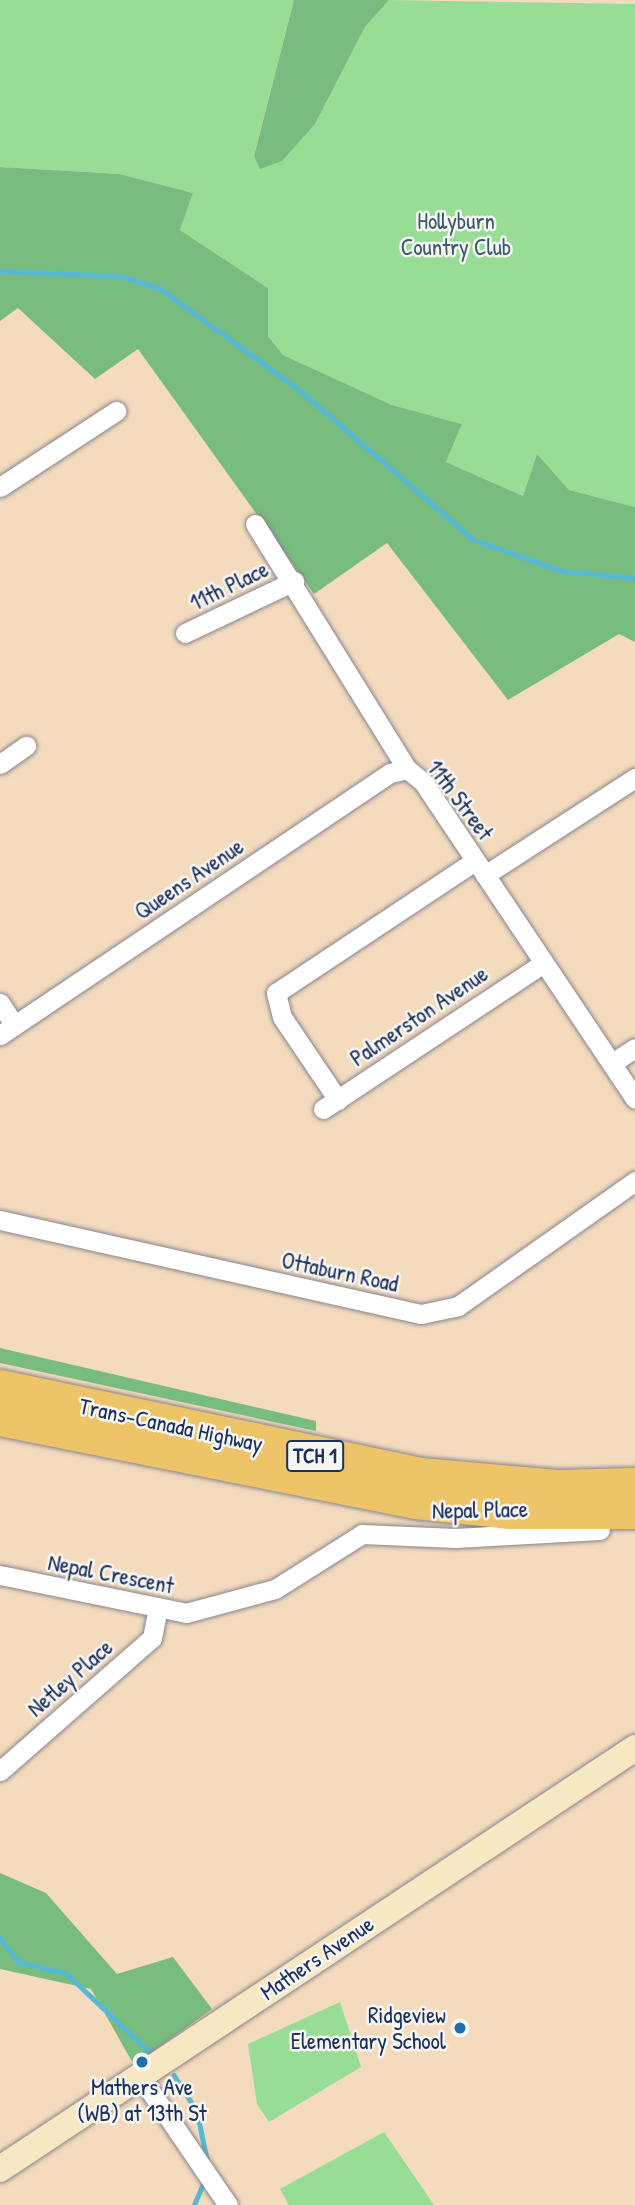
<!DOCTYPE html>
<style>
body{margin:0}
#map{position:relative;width:635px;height:2205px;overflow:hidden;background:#f4dbbe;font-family:"Patrick Hand",sans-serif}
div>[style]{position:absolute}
.green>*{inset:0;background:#97dd96}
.forest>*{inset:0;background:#79bc7f}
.stream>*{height:4.5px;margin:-2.25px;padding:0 2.25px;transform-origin:2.25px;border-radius:2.25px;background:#56b8d4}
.roads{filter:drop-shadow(0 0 2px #88858e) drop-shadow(0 0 2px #88858e)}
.street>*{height:19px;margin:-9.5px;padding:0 9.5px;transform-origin:9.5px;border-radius:9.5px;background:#fff}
.secondary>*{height:26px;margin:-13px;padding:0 13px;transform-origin:13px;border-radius:13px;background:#f8e7c3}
.highway>*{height:35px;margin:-17.5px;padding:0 17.5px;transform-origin:17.5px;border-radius:17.5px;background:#eec469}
.dots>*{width:19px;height:19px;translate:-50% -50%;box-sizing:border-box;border:4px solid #f6f6f2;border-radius:50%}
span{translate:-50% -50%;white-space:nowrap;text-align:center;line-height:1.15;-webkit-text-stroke:5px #f6f6f2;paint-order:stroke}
.shield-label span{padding:2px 5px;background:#f6f6f2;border:2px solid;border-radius:5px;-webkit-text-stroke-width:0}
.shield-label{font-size:21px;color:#1b2f5e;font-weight:700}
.park-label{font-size:23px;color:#3a5a6c}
.street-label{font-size:23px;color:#1b2f5e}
.poi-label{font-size:23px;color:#1b2f5e}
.right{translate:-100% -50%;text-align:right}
</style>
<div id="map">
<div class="green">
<div style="clip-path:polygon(0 0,294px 0,254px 155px,315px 124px,365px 27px,389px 0,635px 4px,635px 507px,569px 490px,537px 454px,523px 496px,446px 462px,462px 424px,392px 405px,283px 355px,268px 336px,268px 288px,180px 230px,193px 193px,120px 174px,0 167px)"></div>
<div style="clip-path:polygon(340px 2002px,361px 2067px,269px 2122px,257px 2104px,248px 2044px)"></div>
<div style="clip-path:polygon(384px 2132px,434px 2205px,289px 2205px,280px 2189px)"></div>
</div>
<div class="forest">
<div style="clip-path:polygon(294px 0,389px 0,365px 27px,315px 124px,282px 161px,260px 169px,254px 156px)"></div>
<div style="clip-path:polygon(0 167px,120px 174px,193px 193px,180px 230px,268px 288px,268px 336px,283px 355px,392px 405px,462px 424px,446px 462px,523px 496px,537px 454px,569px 490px,635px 507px,635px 642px,619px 634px,508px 700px,387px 543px,314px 594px,138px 349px,95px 379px,18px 308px,0 321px)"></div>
<div style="clip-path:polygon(0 1348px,316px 1421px,316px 1431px,0 1363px)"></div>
<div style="clip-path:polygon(0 1873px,46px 1893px,117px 1974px,173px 1957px,212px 2009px,134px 2065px,91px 1989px,0 1969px)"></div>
</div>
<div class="stream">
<div style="left:0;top:271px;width:121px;rotate:2.4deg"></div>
<div style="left:121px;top:276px;width:42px;rotate:18deg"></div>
<div style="left:161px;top:289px;width:175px;rotate:36.1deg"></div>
<div style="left:302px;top:392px;width:227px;rotate:40.7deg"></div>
<div style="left:474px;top:540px;width:94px;rotate:19.2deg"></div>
<div style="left:563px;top:571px;width:72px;rotate:5.6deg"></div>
<div style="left:0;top:1938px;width:31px;rotate:52deg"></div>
<div style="left:19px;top:1962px;width:48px;rotate:13.2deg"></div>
<div style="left:66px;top:1973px;width:120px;rotate:43.3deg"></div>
<div style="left:174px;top:2075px;width:43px;rotate:57.4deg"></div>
<div style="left:197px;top:2111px;width:49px;rotate:78.2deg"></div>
<div style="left:194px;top:2205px;width:23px;rotate:-67deg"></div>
</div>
<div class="roads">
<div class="street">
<div style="left:0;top:487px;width:139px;rotate:-33.2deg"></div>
<div style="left:255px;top:524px;width:288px;rotate:58.2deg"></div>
<div style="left:407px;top:769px;width:21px;rotate:39deg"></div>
<div style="left:423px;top:782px;width:381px;rotate:56.2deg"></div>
<div style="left:185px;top:633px;width:121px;rotate:-25.5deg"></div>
<div style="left:0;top:764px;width:32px;rotate:-35deg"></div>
<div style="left:485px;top:875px;width:179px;rotate:-32.9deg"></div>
<div style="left:0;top:1003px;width:27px;rotate:57deg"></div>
<div style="left:0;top:1035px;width:470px;rotate:-33.9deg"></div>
<div style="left:390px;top:773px;width:17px;rotate:-13deg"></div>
<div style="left:612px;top:1063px;width:27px;rotate:-33deg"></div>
<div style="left:338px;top:1100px;width:100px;rotate:-124deg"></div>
<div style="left:282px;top:1017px;width:25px;rotate:-104deg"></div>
<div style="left:276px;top:993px;width:239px;rotate:-33.6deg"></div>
<div style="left:323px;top:1109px;width:263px;rotate:-33.5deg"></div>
<div style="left:0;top:1220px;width:431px;rotate:12.6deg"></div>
<div style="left:421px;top:1314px;width:38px;rotate:-12deg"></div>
<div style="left:458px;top:1306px;width:217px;rotate:-35.2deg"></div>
<div style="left:0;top:1575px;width:190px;rotate:11.5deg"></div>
<div style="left:186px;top:1613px;width:92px;rotate:-15.1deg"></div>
<div style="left:275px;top:1589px;width:103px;rotate:-32.3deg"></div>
<div style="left:362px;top:1534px;width:93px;rotate:2.5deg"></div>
<div style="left:455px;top:1538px;width:145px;rotate:-3.2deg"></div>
<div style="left:0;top:1771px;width:202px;rotate:-41.2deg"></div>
<div style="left:152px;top:1638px;width:26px;rotate:-79deg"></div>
<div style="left:140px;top:2076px;width:156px;rotate:55.7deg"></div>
</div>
<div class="secondary">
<div style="left:0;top:2169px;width:762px;rotate:-33.54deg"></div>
</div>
<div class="highway">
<div style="left:0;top:1387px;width:429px;rotate:11.8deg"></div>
<div style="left:420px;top:1475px;width:137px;rotate:5deg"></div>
<div style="left:556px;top:1487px;width:79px;rotate:-1.5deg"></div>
<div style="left:0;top:1418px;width:424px;rotate:11.3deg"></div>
<div style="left:416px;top:1501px;width:94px;rotate:6.1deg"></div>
<div style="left:509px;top:1511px;width:126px"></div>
</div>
</div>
<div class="dots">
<div style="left:460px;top:2028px;background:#1f6fb2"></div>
<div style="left:142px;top:2062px;background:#1f6fb2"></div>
</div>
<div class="shield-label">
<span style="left:315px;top:1456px">TCH 1</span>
</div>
<div class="park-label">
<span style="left:456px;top:234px">Hollyburn<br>Country Club</span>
</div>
<div class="street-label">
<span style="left:229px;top:586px;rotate:-26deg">11th Place</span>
<span style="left:460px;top:800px;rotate:53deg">11th Street</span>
<span style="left:189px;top:879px;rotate:-34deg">Queens Avenue</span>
<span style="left:419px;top:1016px;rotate:-34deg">Palmerston Avenue</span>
<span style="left:340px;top:1272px;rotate:12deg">Ottaburn Road</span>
<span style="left:171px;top:1425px;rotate:12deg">Trans-Canada Highway</span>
<span style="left:480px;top:1510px;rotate:-1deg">Nepal Place</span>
<span style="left:111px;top:1574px;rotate:11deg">Nepal Crescent</span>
<span style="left:70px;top:1678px;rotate:-41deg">Netley Place</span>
<span style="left:317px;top:1958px;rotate:-34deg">Mathers Avenue</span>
</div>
<div class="poi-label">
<span class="right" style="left:446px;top:2028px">Ridgeview<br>Elementary School</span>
<span style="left:142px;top:2100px">Mathers Ave<br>(WB) at 13th St</span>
</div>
</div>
